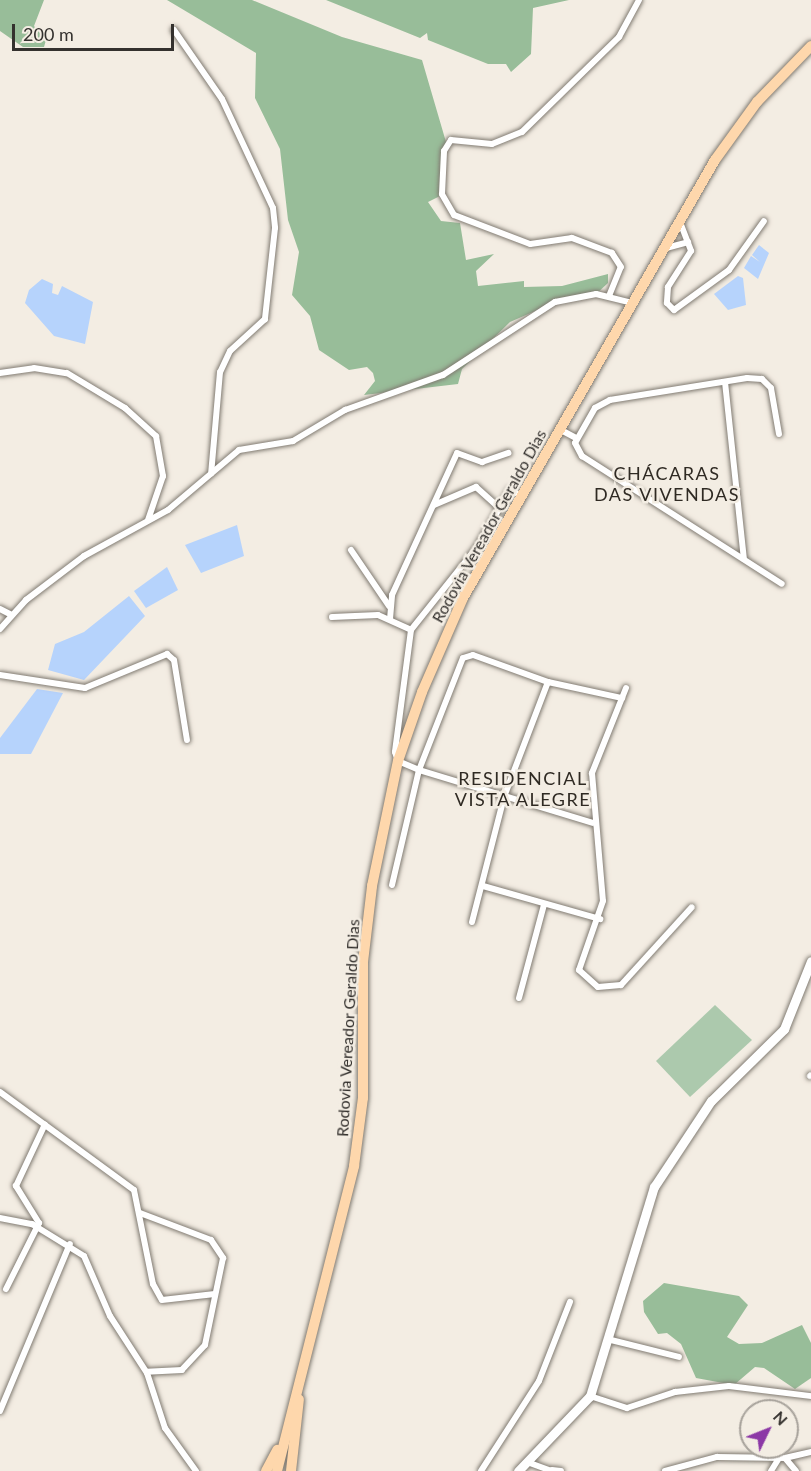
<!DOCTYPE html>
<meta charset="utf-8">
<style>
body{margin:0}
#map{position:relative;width:811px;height:1471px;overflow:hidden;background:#f3ede3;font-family:Lato,sans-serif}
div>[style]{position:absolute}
.green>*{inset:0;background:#acc9ad}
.forest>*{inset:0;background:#98bd99}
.water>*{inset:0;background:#b6d3fc}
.roads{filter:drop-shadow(0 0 2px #817b72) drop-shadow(0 0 2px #817b72)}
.street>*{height:6px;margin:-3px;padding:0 3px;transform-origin:3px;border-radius:3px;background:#fff}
.secondary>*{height:9px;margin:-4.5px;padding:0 4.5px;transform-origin:4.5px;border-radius:4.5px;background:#fff}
.primary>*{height:10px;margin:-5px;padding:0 5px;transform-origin:5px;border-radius:5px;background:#fed7ac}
span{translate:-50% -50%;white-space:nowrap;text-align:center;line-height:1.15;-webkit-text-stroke:5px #f3ede3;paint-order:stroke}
.street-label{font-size:16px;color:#34312e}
.neighbourhood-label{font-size:18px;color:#2f2a23;letter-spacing:1.5px}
.north{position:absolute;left:739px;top:1399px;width:60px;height:60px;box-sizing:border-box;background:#f3ede3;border:2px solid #a7a29b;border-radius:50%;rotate:47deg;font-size:16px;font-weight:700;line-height:24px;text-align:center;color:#34312e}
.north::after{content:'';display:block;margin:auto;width:21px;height:27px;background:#8c38a6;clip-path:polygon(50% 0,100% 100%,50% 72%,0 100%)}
.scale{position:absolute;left:12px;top:24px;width:162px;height:27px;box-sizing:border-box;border:3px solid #34312e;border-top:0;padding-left:8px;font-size:18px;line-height:21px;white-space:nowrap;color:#34312e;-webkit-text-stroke:4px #f3ede3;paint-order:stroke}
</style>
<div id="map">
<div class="green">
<div style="clip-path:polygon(715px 1005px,752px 1040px,690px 1097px,656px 1061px)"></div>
</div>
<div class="forest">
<div style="clip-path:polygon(0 0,44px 0,34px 26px,46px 40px,44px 47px,23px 47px,0 31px)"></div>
<div style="clip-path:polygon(167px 0,252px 0,342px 37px,422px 60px,446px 142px,442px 195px,428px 202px,441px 221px,460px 223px,466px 260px,494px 254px,476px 271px,478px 286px,524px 281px,524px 287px,562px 286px,608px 274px,608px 283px,595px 295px,549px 305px,510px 322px,462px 369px,458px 384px,364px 395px,375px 381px,373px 373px,367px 367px,349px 370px,319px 350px,310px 316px,292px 295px,299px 252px,288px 220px,280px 149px,255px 98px,256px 53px)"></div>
<div style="clip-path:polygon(326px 0,569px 0,533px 8px,531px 54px,511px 72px,506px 64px,488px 64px,428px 40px,427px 33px,420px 38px)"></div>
<div style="clip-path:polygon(664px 1283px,739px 1296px,748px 1305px,727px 1337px,739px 1344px,762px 1343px,802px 1325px,811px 1343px,811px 1378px,795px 1389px,764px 1368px,755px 1367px,734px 1385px,696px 1378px,681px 1344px,667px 1333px,658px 1334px,644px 1312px,643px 1301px)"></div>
</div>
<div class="water">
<div style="clip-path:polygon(759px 245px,769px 253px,758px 279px,744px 268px,751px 256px,760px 262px,752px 255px)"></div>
<div style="clip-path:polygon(738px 276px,743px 278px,746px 305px,728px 310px,714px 294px)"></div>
<div style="clip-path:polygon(42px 279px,53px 284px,52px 293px,58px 295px,62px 286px,93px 302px,85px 344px,54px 336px,25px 303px,29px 290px)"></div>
<div style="clip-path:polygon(237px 525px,244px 556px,201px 573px,185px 545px)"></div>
<div style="clip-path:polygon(167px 567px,178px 590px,146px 608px,134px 591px)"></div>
<div style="clip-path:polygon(129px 596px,145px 616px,84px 680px,48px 670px,55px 644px,84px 632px)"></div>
<div style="clip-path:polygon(37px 689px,63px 693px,31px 754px,0 754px,0 738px)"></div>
</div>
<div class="roads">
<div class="street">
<div style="left:174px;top:30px;width:84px;rotate:55.2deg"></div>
<div style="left:222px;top:99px;width:120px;rotate:64.9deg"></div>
<div style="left:273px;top:208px;width:20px;rotate:84deg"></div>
<div style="left:275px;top:228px;width:92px;rotate:96.3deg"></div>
<div style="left:265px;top:319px;width:47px;rotate:137.6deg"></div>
<div style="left:230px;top:351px;width:23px;rotate:115deg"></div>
<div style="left:220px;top:372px;width:102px;rotate:95deg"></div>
<div style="left:680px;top:222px;width:31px;rotate:69deg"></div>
<div style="left:691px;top:251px;width:43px;rotate:122.6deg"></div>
<div style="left:668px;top:287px;width:16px;rotate:94deg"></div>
<div style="left:667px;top:303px;width:10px;rotate:45deg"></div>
<div style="left:674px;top:310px;width:68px;rotate:-36deg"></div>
<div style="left:729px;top:270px;width:60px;rotate:-54.5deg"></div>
<div style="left:666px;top:248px;width:23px;rotate:-15deg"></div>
<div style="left:609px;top:296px;width:31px;rotate:-68deg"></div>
<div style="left:621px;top:267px;width:17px;rotate:-123deg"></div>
<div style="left:612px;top:253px;width:43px;rotate:-159.4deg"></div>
<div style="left:572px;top:238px;width:42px;rotate:171.9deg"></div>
<div style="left:530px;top:244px;width:81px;rotate:-159.1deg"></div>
<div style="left:454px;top:215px;width:24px;rotate:-120deg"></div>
<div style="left:442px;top:194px;width:43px;rotate:-87.3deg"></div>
<div style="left:444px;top:151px;width:13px;rotate:-58deg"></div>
<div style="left:451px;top:140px;width:41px;rotate:5.6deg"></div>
<div style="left:492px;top:144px;width:32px;rotate:-22deg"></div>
<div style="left:522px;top:132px;width:136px;rotate:-44.4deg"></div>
<div style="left:619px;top:37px;width:42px;rotate:-61.6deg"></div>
<div style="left:0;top:373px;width:34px;rotate:-8deg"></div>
<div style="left:34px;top:368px;width:33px;rotate:9deg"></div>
<div style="left:67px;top:373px;width:68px;rotate:31.1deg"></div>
<div style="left:125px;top:408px;width:42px;rotate:42.1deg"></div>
<div style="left:156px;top:436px;width:41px;rotate:80.1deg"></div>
<div style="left:163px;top:476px;width:46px;rotate:108.8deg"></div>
<div style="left:725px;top:382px;width:178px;rotate:83.9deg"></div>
<div style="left:561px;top:430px;width:17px;rotate:28deg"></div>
<div style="left:779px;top:434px;width:47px;rotate:-99.9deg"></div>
<div style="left:771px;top:388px;width:13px;rotate:-135deg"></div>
<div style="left:762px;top:379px;width:15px;rotate:-176deg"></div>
<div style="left:747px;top:378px;width:139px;rotate:170.9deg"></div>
<div style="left:610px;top:400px;width:17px;rotate:152deg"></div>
<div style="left:595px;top:408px;width:40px;rotate:119.7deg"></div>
<div style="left:575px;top:443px;width:15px;rotate:62deg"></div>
<div style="left:582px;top:456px;width:237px;rotate:32.6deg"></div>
<div style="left:522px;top:496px;width:13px;rotate:-153deg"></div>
<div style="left:510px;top:490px;width:66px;rotate:120.1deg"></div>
<div style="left:477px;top:547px;width:106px;rotate:128.5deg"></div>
<div style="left:411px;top:630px;width:123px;rotate:97.5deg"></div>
<div style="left:395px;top:752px;width:9px;rotate:72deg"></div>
<div style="left:398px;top:761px;width:23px;rotate:23deg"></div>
<div style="left:419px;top:770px;width:182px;rotate:16.9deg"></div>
<div style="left:434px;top:505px;width:46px;rotate:-23.2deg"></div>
<div style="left:476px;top:487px;width:31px;rotate:42deg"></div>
<div style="left:351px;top:550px;width:68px;rotate:55.8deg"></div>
<div style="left:0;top:609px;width:11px;rotate:27deg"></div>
<div style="left:332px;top:617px;width:46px;rotate:-2.5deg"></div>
<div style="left:378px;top:615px;width:36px;rotate:24deg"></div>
<div style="left:390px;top:619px;width:24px;rotate:-85deg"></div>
<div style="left:392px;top:595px;width:156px;rotate:-65.4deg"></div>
<div style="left:457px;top:453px;width:27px;rotate:20deg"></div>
<div style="left:482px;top:462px;width:28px;rotate:-19deg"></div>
<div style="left:0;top:629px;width:39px;rotate:-48deg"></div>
<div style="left:26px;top:600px;width:73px;rotate:-37.2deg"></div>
<div style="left:84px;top:556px;width:96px;rotate:-28.7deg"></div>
<div style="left:168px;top:510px;width:93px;rotate:-40.2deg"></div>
<div style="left:239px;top:450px;width:55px;rotate:-9.5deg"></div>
<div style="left:293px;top:441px;width:61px;rotate:-30.8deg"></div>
<div style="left:345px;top:410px;width:104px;rotate:-19.7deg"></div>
<div style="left:443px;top:375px;width:134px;rotate:-33.1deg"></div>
<div style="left:555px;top:302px;width:42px;rotate:-11deg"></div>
<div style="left:596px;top:294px;width:36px;rotate:14deg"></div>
<div style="left:0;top:675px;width:86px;rotate:8.7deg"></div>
<div style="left:85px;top:688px;width:89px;rotate:-22.5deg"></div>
<div style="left:167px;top:654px;width:9px;rotate:41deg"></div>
<div style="left:174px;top:660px;width:81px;rotate:80.8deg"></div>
<div style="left:626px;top:688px;width:92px;rotate:111.8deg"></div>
<div style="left:592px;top:773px;width:128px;rotate:85.1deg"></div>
<div style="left:603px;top:901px;width:73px;rotate:109.2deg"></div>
<div style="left:579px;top:970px;width:25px;rotate:42deg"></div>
<div style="left:598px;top:987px;width:23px;rotate:-5deg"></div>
<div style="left:621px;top:985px;width:105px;rotate:-47.7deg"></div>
<div style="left:392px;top:885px;width:118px;rotate:-76.8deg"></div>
<div style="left:419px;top:770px;width:120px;rotate:-68.6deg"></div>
<div style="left:463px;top:658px;width:10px;rotate:-17deg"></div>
<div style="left:473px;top:655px;width:80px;rotate:19.8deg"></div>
<div style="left:548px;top:682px;width:76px;rotate:12.2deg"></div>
<div style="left:483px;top:886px;width:122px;rotate:15.8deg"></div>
<div style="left:472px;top:922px;width:129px;rotate:-75.6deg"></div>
<div style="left:504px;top:797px;width:123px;rotate:-69.1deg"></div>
<div style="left:519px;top:998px;width:96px;rotate:-75deg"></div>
<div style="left:810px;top:1076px;width:1px;rotate:-45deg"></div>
<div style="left:0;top:1092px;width:166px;rotate:36.2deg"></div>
<div style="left:134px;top:1190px;width:96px;rotate:78.6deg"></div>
<div style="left:153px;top:1284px;width:18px;rotate:61deg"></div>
<div style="left:162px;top:1300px;width:53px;rotate:-6.5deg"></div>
<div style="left:140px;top:1213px;width:76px;rotate:20.8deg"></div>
<div style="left:211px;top:1240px;width:22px;rotate:56deg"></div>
<div style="left:223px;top:1258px;width:89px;rotate:101.7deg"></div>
<div style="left:205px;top:1345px;width:34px;rotate:133deg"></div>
<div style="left:182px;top:1370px;width:35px;rotate:177deg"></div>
<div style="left:0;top:1218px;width:33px;rotate:11deg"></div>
<div style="left:32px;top:1224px;width:61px;rotate:31.6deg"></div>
<div style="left:84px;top:1256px;width:65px;rotate:66.6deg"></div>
<div style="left:110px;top:1316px;width:68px;rotate:57deg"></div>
<div style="left:147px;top:1373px;width:58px;rotate:71.9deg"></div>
<div style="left:165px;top:1428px;width:53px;rotate:54.2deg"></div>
<div style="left:6px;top:1289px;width:74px;rotate:-63.4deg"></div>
<div style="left:39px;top:1223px;width:44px;rotate:-121.9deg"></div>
<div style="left:16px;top:1186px;width:68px;rotate:-64.9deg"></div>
<div style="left:611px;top:1340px;width:70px;rotate:14deg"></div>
<div style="left:590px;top:1396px;width:39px;rotate:18deg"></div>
<div style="left:627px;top:1408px;width:51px;rotate:-18.4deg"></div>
<div style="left:675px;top:1392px;width:54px;rotate:-6.3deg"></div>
<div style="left:729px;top:1386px;width:83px;rotate:7deg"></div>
<div style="left:0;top:1411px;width:181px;rotate:-67.3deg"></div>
<div style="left:785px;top:1458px;width:17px;rotate:50deg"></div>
<div style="left:527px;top:1462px;width:27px;rotate:20deg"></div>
<div style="left:552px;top:1470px;width:9px;rotate:6deg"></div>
<div style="left:481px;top:1471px;width:107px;rotate:-57.2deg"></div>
<div style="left:539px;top:1381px;width:85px;rotate:-68.6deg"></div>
<div style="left:665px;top:1471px;width:54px;rotate:-15.1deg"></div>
<div style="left:717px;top:1457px;width:68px;rotate:0.8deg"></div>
<div style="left:785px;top:1458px;width:27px;rotate:-13deg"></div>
<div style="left:771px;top:1471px;width:15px;rotate:-58deg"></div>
</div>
<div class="secondary">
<div style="left:518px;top:1471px;width:104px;rotate:-46.2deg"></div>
<div style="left:590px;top:1396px;width:219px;rotate:-73deg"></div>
<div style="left:654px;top:1187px;width:103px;rotate:-56.5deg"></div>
<div style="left:711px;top:1101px;width:103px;rotate:-44.6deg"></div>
<div style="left:784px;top:1029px;width:73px;rotate:-68.3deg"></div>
</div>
<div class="primary">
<div style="left:266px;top:1471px;width:24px;rotate:-62deg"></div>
<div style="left:277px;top:1471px;width:315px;rotate:-75.8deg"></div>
<div style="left:354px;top:1166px;width:69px;rotate:-82.5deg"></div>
<div style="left:363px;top:1098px;width:136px;rotate:-90deg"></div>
<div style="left:363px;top:962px;width:77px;rotate:-83.2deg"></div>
<div style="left:372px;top:886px;width:128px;rotate:-78.3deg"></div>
<div style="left:398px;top:761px;width:73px;rotate:-70.8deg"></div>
<div style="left:422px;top:692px;width:103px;rotate:-66.4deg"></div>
<div style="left:463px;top:598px;width:505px;rotate:-60.09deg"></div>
<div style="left:715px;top:160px;width:72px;rotate:-54.1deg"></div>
<div style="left:757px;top:102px;width:78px;rotate:-46deg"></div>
<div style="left:291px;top:1471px;width:72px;rotate:-83.7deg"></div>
</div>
</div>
<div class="street-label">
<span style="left:489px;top:526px;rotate:-61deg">Rodovia Vereador Geraldo Dias</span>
<span style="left:348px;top:1028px;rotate:-87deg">Rodovia Vereador Geraldo Dias</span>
</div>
<div class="neighbourhood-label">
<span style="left:667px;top:484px">CHÁCARAS<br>DAS VIVENDAS</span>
<span style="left:523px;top:789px">RESIDENCIAL<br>VISTA ALEGRE</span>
</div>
<div class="north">N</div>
<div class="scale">200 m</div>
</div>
